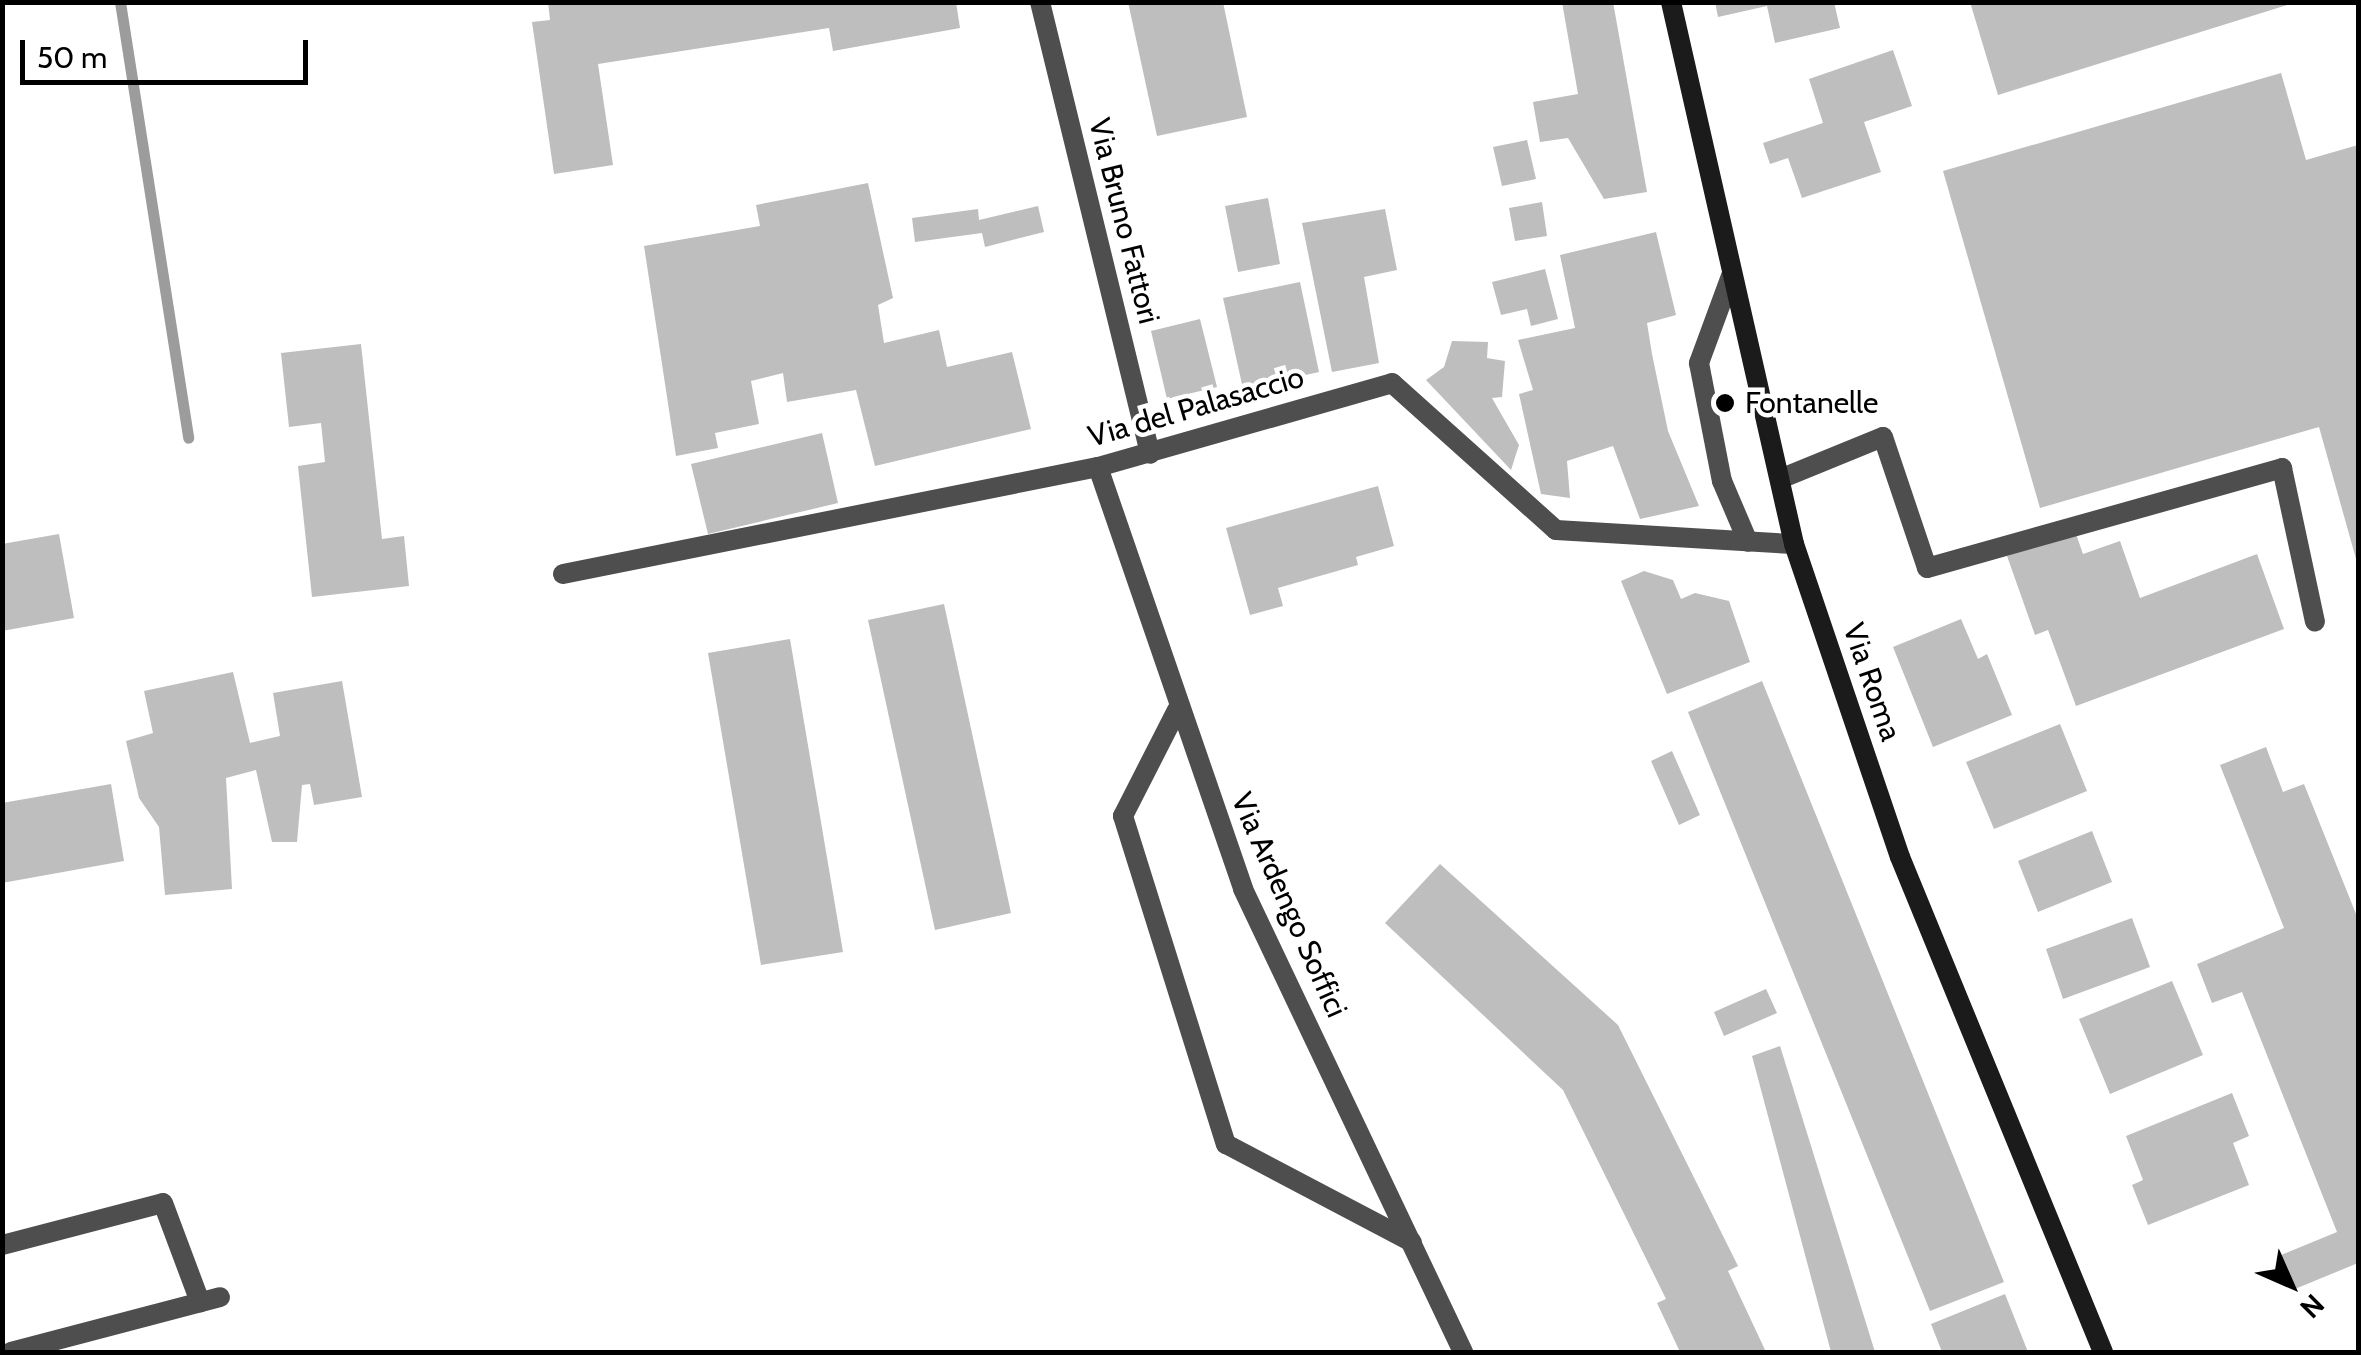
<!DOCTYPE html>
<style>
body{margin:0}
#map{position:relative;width:2361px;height:1355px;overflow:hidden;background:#fff;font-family:Cabin,sans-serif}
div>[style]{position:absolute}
.stream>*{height:11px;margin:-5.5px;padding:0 5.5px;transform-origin:5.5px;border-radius:5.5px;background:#9c9c9c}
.building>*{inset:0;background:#bebebe}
.service>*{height:20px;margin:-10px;padding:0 10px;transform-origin:10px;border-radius:10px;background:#4e4e4e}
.minor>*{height:20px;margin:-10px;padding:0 10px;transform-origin:10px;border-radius:10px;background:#4e4e4e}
.secondary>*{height:20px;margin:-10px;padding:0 10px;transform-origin:10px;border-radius:10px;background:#1b1b1b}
.dots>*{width:28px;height:28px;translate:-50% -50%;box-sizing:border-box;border:5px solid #fff;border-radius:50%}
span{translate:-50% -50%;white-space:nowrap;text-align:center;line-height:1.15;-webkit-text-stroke:9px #fff;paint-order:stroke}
.street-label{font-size:30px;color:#000}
.poi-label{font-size:30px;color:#000}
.left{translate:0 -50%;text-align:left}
.frame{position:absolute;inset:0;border:5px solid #000;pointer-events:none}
.north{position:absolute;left:2241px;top:1235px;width:100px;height:100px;-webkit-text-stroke:8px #fff;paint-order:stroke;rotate:135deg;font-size:28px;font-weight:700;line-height:40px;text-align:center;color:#000}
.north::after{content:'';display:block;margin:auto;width:35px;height:45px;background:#000;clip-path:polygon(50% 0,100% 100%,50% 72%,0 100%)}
.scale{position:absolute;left:20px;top:40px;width:288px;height:45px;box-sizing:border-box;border:5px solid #000;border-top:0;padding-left:12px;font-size:30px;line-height:35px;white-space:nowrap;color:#000;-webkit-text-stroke:8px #fff;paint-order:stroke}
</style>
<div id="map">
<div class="stream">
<div style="left:120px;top:2px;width:441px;rotate:81.1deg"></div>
</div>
<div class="building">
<div style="clip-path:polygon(548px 2px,956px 2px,960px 28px,833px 51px,829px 28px,598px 64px,613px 165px,554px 174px,532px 22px,550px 20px)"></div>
<div style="clip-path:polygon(1128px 2px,1223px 2px,1247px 117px,1157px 136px)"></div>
<div style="clip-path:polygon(1562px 2px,1613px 2px,1647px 192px,1604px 199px,1568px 138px,1540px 142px,1533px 102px,1578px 94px)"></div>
<div style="clip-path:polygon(1715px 2px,1834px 2px,1840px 28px,1775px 43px,1767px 6px,1718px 17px)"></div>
<div style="clip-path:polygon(1970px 2px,2294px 2px,2294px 3px,1998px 95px)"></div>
<div style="clip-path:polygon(1893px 50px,1912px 106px,1864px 122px,1881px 172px,1802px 198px,1788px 158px,1770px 164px,1763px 143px,1823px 123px,1809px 79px)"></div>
<div style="clip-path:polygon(2281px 73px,2306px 160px,2358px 145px,2358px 566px,2319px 427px,2040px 508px,1943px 171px)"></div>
<div style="clip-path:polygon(1527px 140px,1536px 179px,1502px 186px,1493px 147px)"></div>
<div style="clip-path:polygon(868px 183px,893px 298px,878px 305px,884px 343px,939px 330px,947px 367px,1012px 352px,1031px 429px,875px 466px,856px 390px,787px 402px,783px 373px,751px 381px,759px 424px,715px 433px,718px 448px,676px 456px,644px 246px,760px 226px,756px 205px)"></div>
<div style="clip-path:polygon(1268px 198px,1280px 264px,1238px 272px,1225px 206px)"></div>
<div style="clip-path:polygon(1542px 202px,1547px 236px,1515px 241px,1509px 208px)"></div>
<div style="clip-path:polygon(1038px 206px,1044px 232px,985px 247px,982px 233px,915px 242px,912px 218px,978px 209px,979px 220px)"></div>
<div style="clip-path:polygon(1385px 209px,1397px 270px,1364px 277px,1379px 363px,1332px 372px,1302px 223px)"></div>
<div style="clip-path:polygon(1656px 232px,1676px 315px,1647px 323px,1652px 354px,1668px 431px,1699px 506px,1640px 519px,1613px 446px,1567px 461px,1570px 498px,1541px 494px,1519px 394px,1533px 390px,1518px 340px,1575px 328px,1560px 255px)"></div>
<div style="clip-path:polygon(1545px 269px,1558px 319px,1531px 326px,1527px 309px,1501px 315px,1492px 282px)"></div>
<div style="clip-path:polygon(1300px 282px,1319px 372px,1243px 389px,1223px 298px)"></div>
<div style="clip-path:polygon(1200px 319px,1217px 387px,1167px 399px,1151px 331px)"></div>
<div style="clip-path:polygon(1452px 341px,1488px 342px,1487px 358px,1505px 361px,1502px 397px,1492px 398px,1519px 445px,1511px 470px,1426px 380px,1444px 367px)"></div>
<div style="clip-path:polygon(361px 344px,382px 539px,404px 536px,409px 586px,312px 597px,298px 466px,325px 462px,321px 423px,289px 427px,281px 353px)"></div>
<div style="clip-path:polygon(822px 433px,838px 503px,708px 534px,691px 464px)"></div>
<div style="clip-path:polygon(1378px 486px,1394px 546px,1356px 557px,1358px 565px,1278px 588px,1283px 606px,1250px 615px,1226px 528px)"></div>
<div style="clip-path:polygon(2075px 531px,2083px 554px,2120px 541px,2140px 598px,2257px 554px,2284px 629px,2076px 706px,2048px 630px,2035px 635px,2007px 556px)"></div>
<div style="clip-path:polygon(59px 534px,74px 618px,2px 631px,2px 544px)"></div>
<div style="clip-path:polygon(1644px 571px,1673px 580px,1681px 599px,1695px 593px,1729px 601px,1750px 662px,1667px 694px,1621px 581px)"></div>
<div style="clip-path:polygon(944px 604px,1011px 913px,935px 930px,868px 620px)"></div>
<div style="clip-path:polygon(1961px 619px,1978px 659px,1987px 654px,2012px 715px,1933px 747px,1893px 647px)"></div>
<div style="clip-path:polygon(790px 639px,843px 952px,761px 965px,708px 653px)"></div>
<div style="clip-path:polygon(233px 672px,250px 743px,280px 736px,273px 693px,342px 681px,362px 797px,314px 805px,310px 784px,302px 785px,297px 842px,272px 842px,256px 770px,226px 778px,232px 889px,165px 895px,159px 827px,139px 798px,126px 741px,153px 733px,144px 691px)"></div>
<div style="clip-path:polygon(1762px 681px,2004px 1282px,1930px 1311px,1688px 712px)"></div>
<div style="clip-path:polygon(2060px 724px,2087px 791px,1994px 829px,1966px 762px)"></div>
<div style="clip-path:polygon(2266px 747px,2283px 792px,2304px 784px,2358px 919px,2358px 1263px,2295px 1289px,2281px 1255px,2337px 1232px,2242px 992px,2212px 1003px,2197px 964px,2284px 928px,2220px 765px)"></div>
<div style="clip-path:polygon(1672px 751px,1700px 815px,1679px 825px,1651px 761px)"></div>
<div style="clip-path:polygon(111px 784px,124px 861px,2px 883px,2px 803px)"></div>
<div style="clip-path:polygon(2092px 831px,2112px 882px,2038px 912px,2018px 861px)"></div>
<div style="clip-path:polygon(1440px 864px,1618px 1025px,1738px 1266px,1728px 1271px,1766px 1352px,1680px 1352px,1657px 1303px,1666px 1299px,1563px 1090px,1385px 923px)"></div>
<div style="clip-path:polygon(2132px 918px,2150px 967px,2063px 999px,2046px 949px)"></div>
<div style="clip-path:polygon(2172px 981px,2203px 1055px,2110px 1094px,2079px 1019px)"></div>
<div style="clip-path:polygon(1766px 989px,1777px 1013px,1724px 1036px,1714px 1012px)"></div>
<div style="clip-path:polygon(1780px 1046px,1875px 1352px,1831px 1352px,1752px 1056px)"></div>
<div style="clip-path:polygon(2232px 1093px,2249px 1136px,2233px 1143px,2249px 1185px,2148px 1225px,2132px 1185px,2143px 1180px,2126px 1136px)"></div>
<div style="clip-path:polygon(2005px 1294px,2028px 1352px,1942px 1352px,1931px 1324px)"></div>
</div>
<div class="service">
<div style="left:1780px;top:479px;width:111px;rotate:-22.2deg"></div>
<div style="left:1883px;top:437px;width:138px;rotate:71.4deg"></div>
<div style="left:1927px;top:568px;width:369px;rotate:-15.7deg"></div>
<div style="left:2282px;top:468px;width:157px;rotate:77.9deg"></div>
<div style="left:1177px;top:710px;width:119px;rotate:117deg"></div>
<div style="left:1123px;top:816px;width:344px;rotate:72.6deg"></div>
<div style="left:1226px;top:1144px;width:210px;rotate:27.8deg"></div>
<div style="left:2px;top:1245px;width:166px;rotate:-14.6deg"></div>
<div style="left:163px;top:1203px;width:106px;rotate:69.5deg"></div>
</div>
<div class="minor">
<div style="left:1040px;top:2px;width:465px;rotate:76.3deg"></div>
<div style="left:1731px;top:276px;width:93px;rotate:110.2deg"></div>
<div style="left:1699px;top:363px;width:120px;rotate:79deg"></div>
<div style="left:1722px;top:481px;width:66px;rotate:66.9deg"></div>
<div style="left:1098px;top:467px;width:446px;rotate:71deg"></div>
<div style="left:1243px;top:889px;width:513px;rotate:64.58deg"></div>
<div style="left:563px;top:574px;width:546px;rotate:-11.31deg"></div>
<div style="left:1098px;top:467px;width:306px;rotate:-15.9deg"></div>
<div style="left:1392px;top:383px;width:220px;rotate:41.9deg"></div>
<div style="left:1556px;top:530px;width:238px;rotate:3.4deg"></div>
<div style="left:11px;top:1352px;width:216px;rotate:-14.7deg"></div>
</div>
<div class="secondary">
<div style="left:1671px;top:2px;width:556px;rotate:77.21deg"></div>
<div style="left:1794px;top:544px;width:330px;rotate:71.3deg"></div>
<div style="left:1900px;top:857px;width:535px;rotate:67.7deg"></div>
</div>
<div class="dots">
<div style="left:1725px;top:403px;background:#000"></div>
</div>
<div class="street-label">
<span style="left:1124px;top:221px;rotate:76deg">Via Bruno Fattori</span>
<span style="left:1196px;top:407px;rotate:-16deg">Via del Palasaccio</span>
<span style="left:1872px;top:682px;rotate:71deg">Via Roma</span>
<span style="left:1289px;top:905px;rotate:66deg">Via Ardengo Soffici</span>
</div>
<div class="poi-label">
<span class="left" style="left:1745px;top:403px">Fontanelle</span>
</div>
<div class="frame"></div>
<div class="north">N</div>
<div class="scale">50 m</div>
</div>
